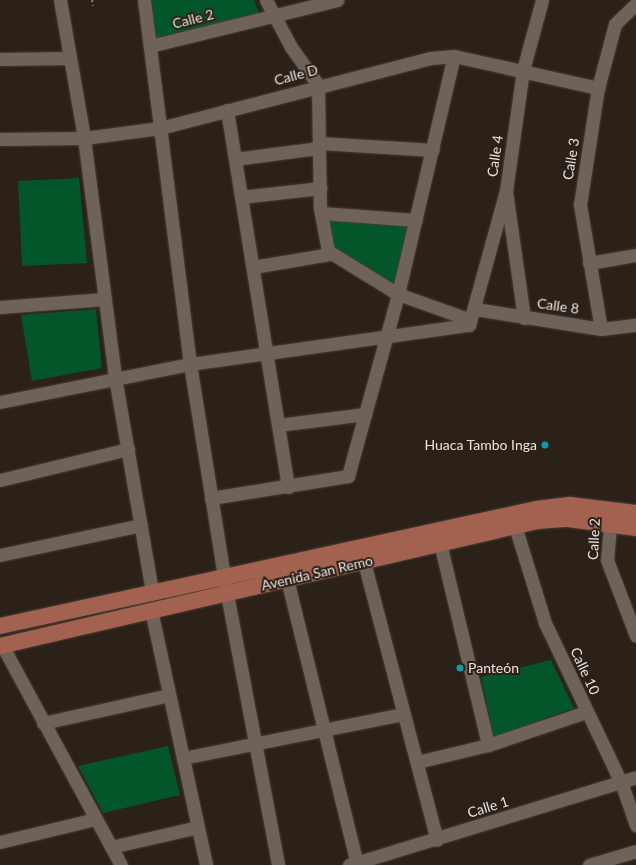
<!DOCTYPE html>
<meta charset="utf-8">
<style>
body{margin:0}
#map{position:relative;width:636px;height:865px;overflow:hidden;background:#2b2119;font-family:Lato,sans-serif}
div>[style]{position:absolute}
.green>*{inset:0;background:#03562a}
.path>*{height:2px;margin-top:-1px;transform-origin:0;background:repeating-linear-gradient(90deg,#867d77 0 2px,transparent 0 5px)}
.roads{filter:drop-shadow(0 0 1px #473e38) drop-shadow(0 0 1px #473e38)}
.minor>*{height:13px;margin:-6.5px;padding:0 6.5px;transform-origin:6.5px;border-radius:6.5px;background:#6e6259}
.major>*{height:16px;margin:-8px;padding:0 8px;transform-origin:8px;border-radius:8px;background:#a3624f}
.dots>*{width:11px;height:11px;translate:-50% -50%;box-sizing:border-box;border:2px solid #2b2119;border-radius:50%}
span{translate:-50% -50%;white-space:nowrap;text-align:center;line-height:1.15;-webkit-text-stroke:4px #2b2119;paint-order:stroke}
.street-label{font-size:14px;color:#eae3de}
.poi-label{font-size:14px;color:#eae3de}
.right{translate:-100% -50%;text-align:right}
.left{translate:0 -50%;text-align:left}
</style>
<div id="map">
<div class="green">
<div style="clip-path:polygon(152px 0,254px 0,260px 15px,155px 38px)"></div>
<div style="clip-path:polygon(79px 178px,87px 263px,22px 266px,18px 181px)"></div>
<div style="clip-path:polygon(326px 217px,409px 223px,395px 286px,332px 247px)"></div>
<div style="clip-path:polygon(96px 309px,102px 368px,32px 381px,21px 315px)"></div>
<div style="clip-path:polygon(551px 660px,574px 708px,494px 737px,481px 677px)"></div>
<div style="clip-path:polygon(168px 746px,180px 795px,103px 813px,78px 766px)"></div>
</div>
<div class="path">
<div style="left:92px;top:0;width:6px;rotate:81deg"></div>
</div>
<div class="roads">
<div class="minor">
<div style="left:60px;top:0;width:140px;rotate:80.1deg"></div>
<div style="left:84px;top:138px;width:241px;rotate:82.6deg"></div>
<div style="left:115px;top:377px;width:217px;rotate:80.2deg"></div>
<div style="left:144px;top:0;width:367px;rotate:82.8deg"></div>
<div style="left:190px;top:364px;width:233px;rotate:80.9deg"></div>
<div style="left:227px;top:594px;width:276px;rotate:79.3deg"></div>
<div style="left:266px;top:0;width:53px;rotate:62deg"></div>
<div style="left:291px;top:47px;width:47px;rotate:54.6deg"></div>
<div style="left:318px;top:85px;width:123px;rotate:89.1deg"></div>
<div style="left:320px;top:208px;width:44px;rotate:79.5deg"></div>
<div style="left:328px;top:251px;width:82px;rotate:31.6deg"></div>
<div style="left:398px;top:294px;width:77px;rotate:19.6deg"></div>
<div style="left:150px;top:46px;width:193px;rotate:-13.8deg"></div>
<div style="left:0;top:59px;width:70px;rotate:-0.8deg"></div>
<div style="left:227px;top:110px;width:382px;rotate:80.8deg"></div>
<div style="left:0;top:139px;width:84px;rotate:-0.7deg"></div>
<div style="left:84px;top:138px;width:77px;rotate:-7.5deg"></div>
<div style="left:160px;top:128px;width:280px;rotate:-14.5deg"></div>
<div style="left:431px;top:58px;width:23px;rotate:-5deg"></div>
<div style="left:454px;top:56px;width:148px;rotate:12.5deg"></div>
<div style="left:319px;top:143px;width:114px;rotate:3.5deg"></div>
<div style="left:235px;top:159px;width:85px;rotate:-7.5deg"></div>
<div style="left:241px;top:197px;width:80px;rotate:-6.5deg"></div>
<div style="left:321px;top:213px;width:95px;rotate:4.2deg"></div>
<div style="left:589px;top:263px;width:48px;rotate:-9.7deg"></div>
<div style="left:253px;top:267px;width:79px;rotate:-9.5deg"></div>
<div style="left:0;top:307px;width:105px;rotate:-4.4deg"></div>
<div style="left:475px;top:309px;width:128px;rotate:9deg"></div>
<div style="left:601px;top:329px;width:35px;rotate:-7deg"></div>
<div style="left:524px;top:318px;width:128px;rotate:-98.1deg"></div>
<div style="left:506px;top:191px;width:122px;rotate:-82deg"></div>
<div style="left:523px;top:70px;width:73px;rotate:-74.8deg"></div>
<div style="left:601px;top:329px;width:126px;rotate:-99.6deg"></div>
<div style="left:580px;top:205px;width:118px;rotate:-81.3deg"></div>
<div style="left:598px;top:88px;width:66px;rotate:-75.1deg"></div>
<div style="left:615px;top:24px;width:29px;rotate:-44deg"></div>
<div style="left:0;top:402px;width:194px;rotate:-11.3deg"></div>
<div style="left:190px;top:364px;width:282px;rotate:-8deg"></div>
<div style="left:469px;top:325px;width:139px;rotate:-74.6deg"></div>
<div style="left:278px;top:425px;width:88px;rotate:-7.2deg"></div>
<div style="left:0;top:480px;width:132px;rotate:-13.6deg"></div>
<div style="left:211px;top:498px;width:139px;rotate:-9.1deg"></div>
<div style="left:348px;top:476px;width:189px;rotate:-74.6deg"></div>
<div style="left:398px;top:294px;width:244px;rotate:-76.8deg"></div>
<div style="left:611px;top:516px;width:44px;rotate:95.2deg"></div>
<div style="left:607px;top:560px;width:81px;rotate:69.1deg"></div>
<div style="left:515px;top:526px;width:102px;rotate:72.8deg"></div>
<div style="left:545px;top:623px;width:176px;rotate:64.5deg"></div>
<div style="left:621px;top:782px;width:46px;rotate:70.8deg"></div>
<div style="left:440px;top:543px;width:208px;rotate:76.6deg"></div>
<div style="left:0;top:555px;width:144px;rotate:-12deg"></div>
<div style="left:364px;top:562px;width:287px;rotate:75.3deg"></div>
<div style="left:287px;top:579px;width:294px;rotate:76.2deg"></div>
<div style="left:151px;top:610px;width:261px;rotate:77.8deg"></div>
<div style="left:2px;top:645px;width:250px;rotate:61.6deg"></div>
<div style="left:43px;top:723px;width:129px;rotate:-12.5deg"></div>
<div style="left:183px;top:758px;width:225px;rotate:-11.3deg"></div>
<div style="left:417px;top:762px;width:73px;rotate:-13.5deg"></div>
<div style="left:488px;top:745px;width:103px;rotate:-18.6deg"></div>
<div style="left:0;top:842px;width:98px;rotate:-13.6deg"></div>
<div style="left:111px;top:847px;width:89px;rotate:-12.9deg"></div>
<div style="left:349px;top:865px;width:300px;rotate:-17deg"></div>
<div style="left:589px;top:865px;width:49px;rotate:-16.6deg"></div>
</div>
<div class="major">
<div style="left:0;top:626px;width:549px;rotate:-12.31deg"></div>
<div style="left:536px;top:509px;width:34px;rotate:-7deg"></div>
<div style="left:570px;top:505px;width:66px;rotate:6.9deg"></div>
<div style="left:0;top:646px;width:551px;rotate:-13.1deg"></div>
<div style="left:537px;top:521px;width:31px;rotate:-4deg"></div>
<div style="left:568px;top:519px;width:69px;rotate:7.5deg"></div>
</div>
</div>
<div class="dots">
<div style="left:545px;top:445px;background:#0f9aa8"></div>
<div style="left:460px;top:668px;background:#0f9aa8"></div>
</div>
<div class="street-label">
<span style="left:193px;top:19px;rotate:-14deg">Calle 2</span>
<span style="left:296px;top:75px;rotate:-15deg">Calle D</span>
<span style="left:495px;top:156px;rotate:-82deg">Calle 4</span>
<span style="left:571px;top:159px;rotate:-81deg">Calle 3</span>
<span style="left:558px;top:306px;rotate:8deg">Calle 8</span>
<span style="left:594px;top:539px;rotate:-87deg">Calle 2</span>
<span style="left:317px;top:573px;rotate:-13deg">Avenida San Remo</span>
<span style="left:585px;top:671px;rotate:65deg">Calle 10</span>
<span style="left:488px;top:807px;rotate:-17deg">Calle 1</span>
</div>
<div class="poi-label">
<span class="right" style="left:537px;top:445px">Huaca Tambo Inga</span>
<span class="left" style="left:468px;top:668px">Panteón</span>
</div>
</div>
